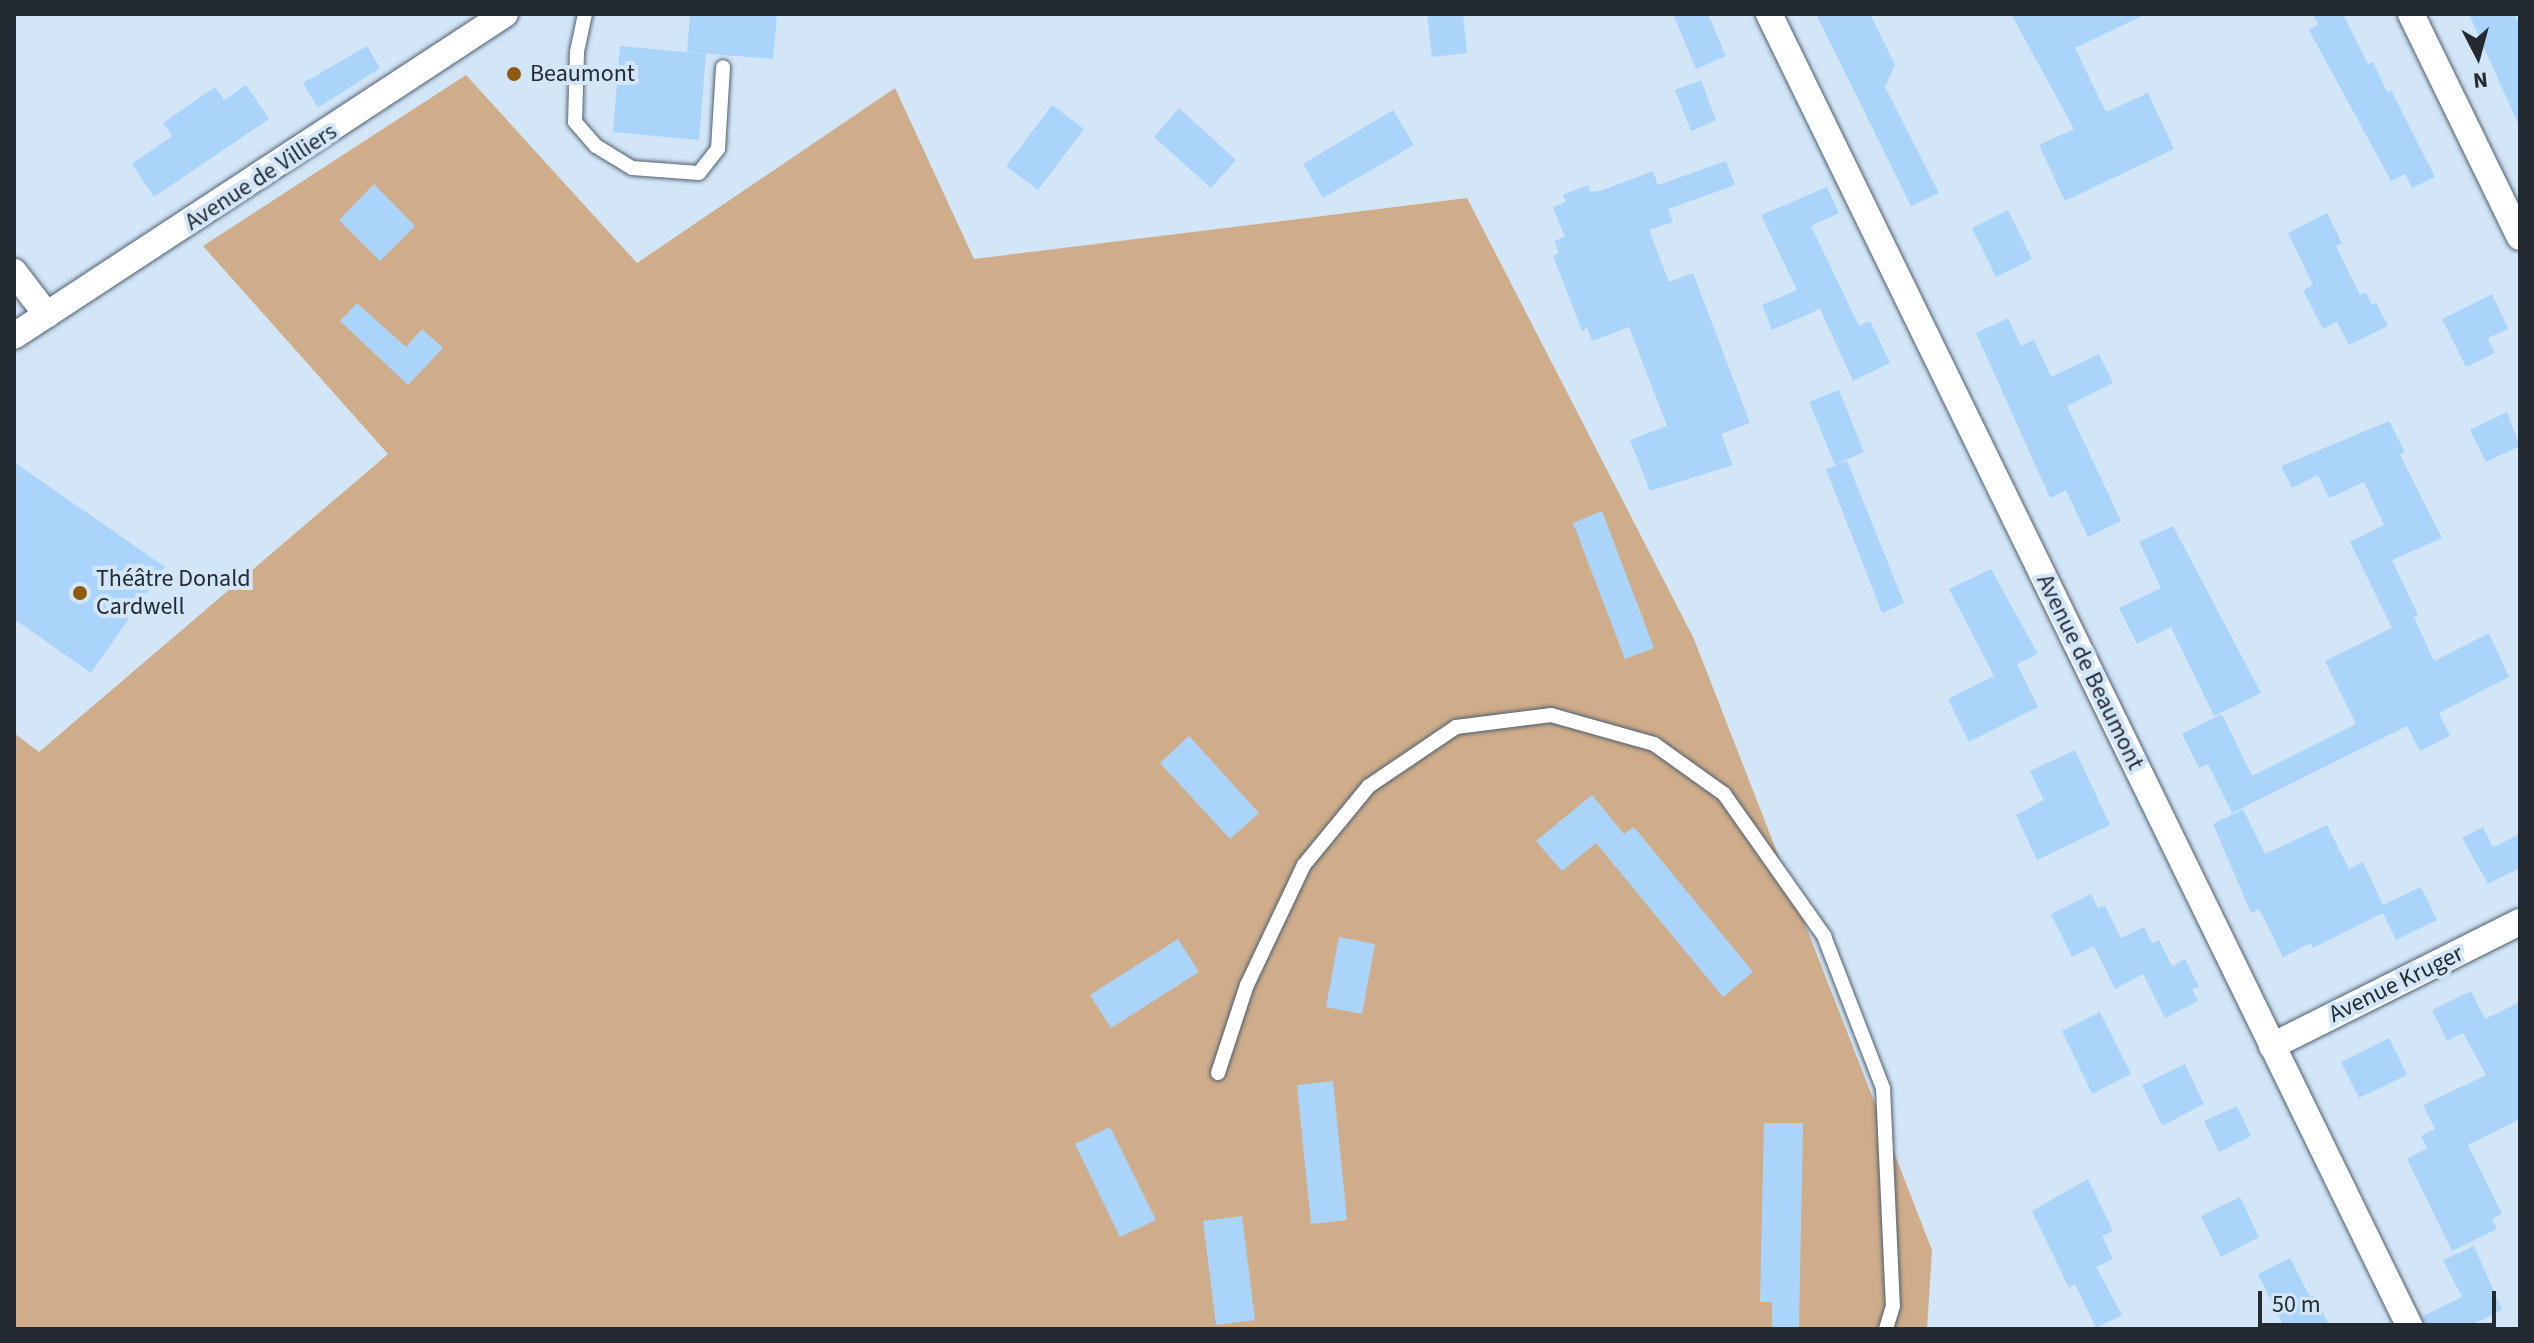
<!DOCTYPE html>
<meta charset="utf-8">
<style>
body{margin:0}
#map{position:relative;width:2534px;height:1343px;overflow:hidden;background:#d3e6f8;font-family:"Source Sans 3",sans-serif}
div>[style]{position:absolute}
.green>*{inset:0;background:#cfad8a}
.building>*{inset:0;background:#abd4fb}
.roads{filter:drop-shadow(0 0 2px #4e5f6e) drop-shadow(0 0 2px #4e5f6e)}
.lane>*{height:14px;margin:-7px;padding:0 7px;transform-origin:7px;border-radius:7px;background:#fff}
.street>*{height:26px;margin:-13px;padding:0 13px;transform-origin:13px;border-radius:13px;background:#fff}
.dots>*{width:22px;height:22px;translate:-50% -50%;box-sizing:border-box;border:4px solid #d3e6f8;border-radius:50%}
span{translate:-50% -50%;white-space:nowrap;text-align:center;line-height:1.15;-webkit-text-stroke:8px #d3e6f8;paint-order:stroke}
.poi-label{font-size:24px;color:#232a31}
.left{translate:0 -50%;text-align:left}
.street-label{font-size:24px;color:#232a31}
.frame{position:absolute;inset:0;border:16px solid #232a31;pointer-events:none}
.north{position:absolute;left:2438px;top:16px;width:80px;height:80px;-webkit-text-stroke:6px #d3e6f8;paint-order:stroke;rotate:174deg;font-size:22px;font-weight:700;line-height:32px;text-align:center;color:#232a31}
.north::after{content:'';display:block;margin:auto;width:28px;height:36px;background:#232a31;clip-path:polygon(50% 0,100% 100%,50% 72%,0 100%)}
.scale{position:absolute;left:2258px;top:1291px;width:238px;height:36px;box-sizing:border-box;border:4px solid #232a31;border-top:0;padding-left:10px;font-size:24px;line-height:28px;white-space:nowrap;color:#232a31;-webkit-text-stroke:6px #d3e6f8;paint-order:stroke}
</style>
<div id="map">
<div class="green">
<div style="clip-path:polygon(466px 75px,637px 263px,895px 88px,974px 259px,1467px 198px,1694px 639px,1932px 1250px,1927px 1329px,14px 1329px,14px 733px,39px 752px,388px 454px,203px 246px)"></div>
</div>
<div class="building">
<div style="clip-path:polygon(690px 14px,777px 14px,773px 59px,687px 52px)"></div>
<div style="clip-path:polygon(1427px 14px,1463px 14px,1467px 53px,1432px 57px)"></div>
<div style="clip-path:polygon(1673px 14px,1708px 14px,1726px 56px,1696px 69px)"></div>
<div style="clip-path:polygon(1816px 14px,1870px 14px,1895px 65px,1885px 87px,1939px 193px,1911px 206px)"></div>
<div style="clip-path:polygon(2011px 14px,2146px 14px,2075px 48px,2106px 112px,2148px 93px,2174px 149px,2065px 201px,2039px 145px,2074px 129px)"></div>
<div style="clip-path:polygon(2313px 14px,2343px 14px,2368px 64px,2373px 62px,2387px 92px,2391px 90px,2435px 177px,2412px 188px,2405px 174px,2391px 181px,2309px 30px,2318px 25px)"></div>
<div style="clip-path:polygon(2469px 14px,2514px 14px,2520px 26px,2520px 128px)"></div>
<div style="clip-path:polygon(367px 46px,380px 68px,318px 108px,303px 83px)"></div>
<div style="clip-path:polygon(620px 46px,706px 54px,699px 140px,613px 132px)"></div>
<div style="clip-path:polygon(1701px 80px,1716px 120px,1691px 131px,1675px 90px)"></div>
<div style="clip-path:polygon(246px 85px,269px 119px,154px 197px,132px 164px,172px 136px,163px 123px,215px 87px,224px 100px)"></div>
<div style="clip-path:polygon(1052px 105px,1084px 129px,1038px 190px,1006px 166px)"></div>
<div style="clip-path:polygon(1179px 108px,1236px 160px,1211px 188px,1154px 137px)"></div>
<div style="clip-path:polygon(1393px 110px,1414px 145px,1323px 198px,1303px 164px)"></div>
<div style="clip-path:polygon(1726px 161px,1735px 185px,1668px 209px,1673px 222px,1649px 230px,1669px 282px,1693px 273px,1750px 423px,1721px 434px,1733px 465px,1650px 491px,1630px 440px,1667px 426px,1629px 327px,1592px 341px,1587px 328px,1582px 331px,1553px 256px,1559px 253px,1554px 241px,1565px 237px,1553px 207px,1566px 202px,1563px 195px,1588px 185px,1591px 192px,1603px 190px,1653px 171px,1658px 185px)"></div>
<div style="clip-path:polygon(374px 184px,415px 226px,380px 261px,339px 220px)"></div>
<div style="clip-path:polygon(1827px 187px,1839px 213px,1811px 226px,1859px 326px,1870px 321px,1890px 363px,1853px 381px,1820px 309px,1772px 330px,1762px 305px,1797px 290px,1761px 215px)"></div>
<div style="clip-path:polygon(2008px 210px,2032px 259px,1996px 277px,1972px 228px)"></div>
<div style="clip-path:polygon(2327px 213px,2342px 243px,2336px 246px,2360px 295px,2366px 292px,2372px 305px,2376px 303px,2388px 326px,2349px 345px,2337px 322px,2323px 329px,2303px 290px,2313px 285px,2288px 233px)"></div>
<div style="clip-path:polygon(2492px 294px,2508px 329px,2488px 338px,2495px 353px,2466px 367px,2442px 319px)"></div>
<div style="clip-path:polygon(357px 303px,406px 347px,422px 329px,443px 348px,408px 385px,340px 321px)"></div>
<div style="clip-path:polygon(2008px 318px,2021px 346px,2034px 340px,2051px 377px,2099px 354px,2113px 383px,2067px 406px,2121px 521px,2088px 537px,2066px 490px,2050px 498px,1976px 333px)"></div>
<div style="clip-path:polygon(1839px 390px,1864px 452px,1835px 465px,1809px 402px)"></div>
<div style="clip-path:polygon(2507px 412px,2520px 446px,2486px 462px,2470px 430px)"></div>
<div style="clip-path:polygon(2389px 421px,2405px 452px,2400px 455px,2442px 538px,2392px 560px,2418px 615px,2414px 617px,2434px 661px,2489px 633px,2509px 677px,2439px 713px,2450px 736px,2420px 751px,2407px 726px,2232px 813px,2208px 764px,2199px 768px,2182px 734px,2222px 714px,2252px 776px,2356px 724px,2325px 661px,2392px 628px,2350px 542px,2384px 525px,2364px 482px,2329px 498px,2318px 475px,2292px 488px,2281px 466px)"></div>
<div style="clip-path:polygon(1847px 461px,1904px 603px,1882px 613px,1826px 469px)"></div>
<div style="clip-path:polygon(14px 462px,165px 567px,91px 673px,14px 619px)"></div>
<div style="clip-path:polygon(1602px 511px,1654px 648px,1625px 659px,1573px 523px)"></div>
<div style="clip-path:polygon(2173px 526px,2261px 693px,2214px 716px,2171px 627px,2137px 644px,2119px 608px,2161px 588px,2139px 542px)"></div>
<div style="clip-path:polygon(1991px 569px,2038px 654px,2017px 664px,2038px 707px,1969px 742px,1948px 699px,1994px 676px,1949px 589px)"></div>
<div style="clip-path:polygon(1189px 736px,1259px 813px,1230px 839px,1160px 763px)"></div>
<div style="clip-path:polygon(2075px 750px,2110px 825px,2037px 860px,2016px 815px,2044px 800px,2030px 771px)"></div>
<div style="clip-path:polygon(1592px 795px,1624px 834px,1634px 827px,1753px 972px,1723px 997px,1596px 843px,1562px 871px,1536px 841px)"></div>
<div style="clip-path:polygon(2243px 809px,2265px 854px,2327px 825px,2349px 869px,2363px 862px,2383px 905px,2421px 887px,2437px 920px,2396px 940px,2383px 913px,2313px 948px,2311px 943px,2283px 957px,2259px 909px,2251px 913px,2213px 824px)"></div>
<div style="clip-path:polygon(2483px 827px,2493px 847px,2520px 834px,2520px 868px,2488px 884px,2462px 838px)"></div>
<div style="clip-path:polygon(2091px 894px,2098px 908px,2105px 906px,2121px 938px,2144px 927px,2152px 943px,2159px 940px,2172px 966px,2185px 959px,2199px 987px,2192px 989px,2198px 1001px,2165px 1018px,2143px 974px,2115px 989px,2094px 946px,2072px 957px,2051px 914px)"></div>
<div style="clip-path:polygon(1339px 937px,1375px 944px,1362px 1014px,1326px 1007px)"></div>
<div style="clip-path:polygon(1178px 939px,1199px 972px,1111px 1028px,1090px 995px)"></div>
<div style="clip-path:polygon(2471px 991px,2485px 1019px,2520px 1002px,2520px 1119px,2468px 1145px,2502px 1214px,2492px 1219px,2497px 1229px,2452px 1251px,2407px 1159px,2427px 1148px,2421px 1136px,2435px 1129px,2423px 1105px,2486px 1075px,2463px 1033px,2447px 1041px,2432px 1010px)"></div>
<div style="clip-path:polygon(2100px 1012px,2131px 1074px,2092px 1094px,2062px 1031px)"></div>
<div style="clip-path:polygon(2389px 1038px,2407px 1075px,2359px 1098px,2341px 1062px)"></div>
<div style="clip-path:polygon(2185px 1064px,2204px 1104px,2162px 1126px,2142px 1085px)"></div>
<div style="clip-path:polygon(1333px 1081px,1347px 1220px,1311px 1224px,1297px 1085px)"></div>
<div style="clip-path:polygon(2237px 1106px,2251px 1136px,2219px 1152px,2204px 1121px)"></div>
<div style="clip-path:polygon(1764px 1123px,1803px 1123px,1799px 1329px,1772px 1329px,1772px 1302px,1760px 1302px)"></div>
<div style="clip-path:polygon(1110px 1127px,1156px 1220px,1120px 1237px,1075px 1144px)"></div>
<div style="clip-path:polygon(2088px 1179px,2113px 1231px,2102px 1236px,2113px 1259px,2096px 1267px,2122px 1315px,2096px 1328px,2075px 1284px,2069px 1288px,2032px 1211px)"></div>
<div style="clip-path:polygon(2240px 1197px,2259px 1237px,2221px 1257px,2201px 1216px)"></div>
<div style="clip-path:polygon(1242px 1216px,1255px 1320px,1216px 1325px,1203px 1221px)"></div>
<div style="clip-path:polygon(2474px 1246px,2502px 1310px,2463px 1329px,2427px 1329px,2423px 1316px,2462px 1297px,2443px 1260px)"></div>
<div style="clip-path:polygon(2290px 1258px,2310px 1297px,2314px 1295px,2331px 1329px,2285px 1329px,2258px 1274px)"></div>
</div>
<div class="roads">
<div class="lane">
<div style="left:585px;top:14px;width:39px;rotate:102deg"></div>
<div style="left:577px;top:52px;width:70px;rotate:91.6deg"></div>
<div style="left:575px;top:122px;width:32px;rotate:49deg"></div>
<div style="left:596px;top:146px;width:42px;rotate:31.4deg"></div>
<div style="left:632px;top:168px;width:67px;rotate:4.3deg"></div>
<div style="left:699px;top:173px;width:31px;rotate:-52deg"></div>
<div style="left:718px;top:149px;width:82px;rotate:-86.5deg"></div>
<div style="left:1218px;top:1073px;width:93px;rotate:-71.8deg"></div>
<div style="left:1247px;top:985px;width:133px;rotate:-64.6deg"></div>
<div style="left:1304px;top:865px;width:102px;rotate:-50.6deg"></div>
<div style="left:1369px;top:786px;width:105px;rotate:-34.1deg"></div>
<div style="left:1456px;top:727px;width:96px;rotate:-7.2deg"></div>
<div style="left:1551px;top:715px;width:107px;rotate:15.7deg"></div>
<div style="left:1654px;top:744px;width:86px;rotate:35.5deg"></div>
<div style="left:1724px;top:794px;width:174px;rotate:54.8deg"></div>
<div style="left:1824px;top:936px;width:163px;rotate:68.8deg"></div>
<div style="left:1883px;top:1088px;width:218px;rotate:87.4deg"></div>
<div style="left:1893px;top:1306px;width:24px;rotate:107deg"></div>
</div>
<div class="street">
<div style="left:1769px;top:14px;width:1463px;rotate:63.98deg"></div>
<div style="left:2411px;top:14px;width:248px;rotate:64deg"></div>
<div style="left:14px;top:272px;width:54px;rotate:52.5deg"></div>
<div style="left:14px;top:336px;width:587px;rotate:-33.26deg"></div>
<div style="left:2272px;top:1046px;width:277px;rotate:-26.6deg"></div>
</div>
</div>
<div class="dots">
<div style="left:514px;top:74px;background:#905a10"></div>
<div style="left:80px;top:593px;background:#905a10"></div>
</div>
<div class="poi-label">
<span class="left" style="left:530px;top:74px">Beaumont</span>
<span class="left" style="left:96px;top:593px">Théâtre Donald<br>Cardwell</span>
</div>
<div class="street-label">
<span style="left:261px;top:177px;rotate:-33deg">Avenue de Villiers</span>
<span style="left:2090px;top:672px;rotate:64deg">Avenue de Beaumont</span>
<span style="left:2396px;top:984px;rotate:-26deg">Avenue Kruger</span>
</div>
<div class="frame"></div>
<div class="north">N</div>
<div class="scale">50 m</div>
</div>
